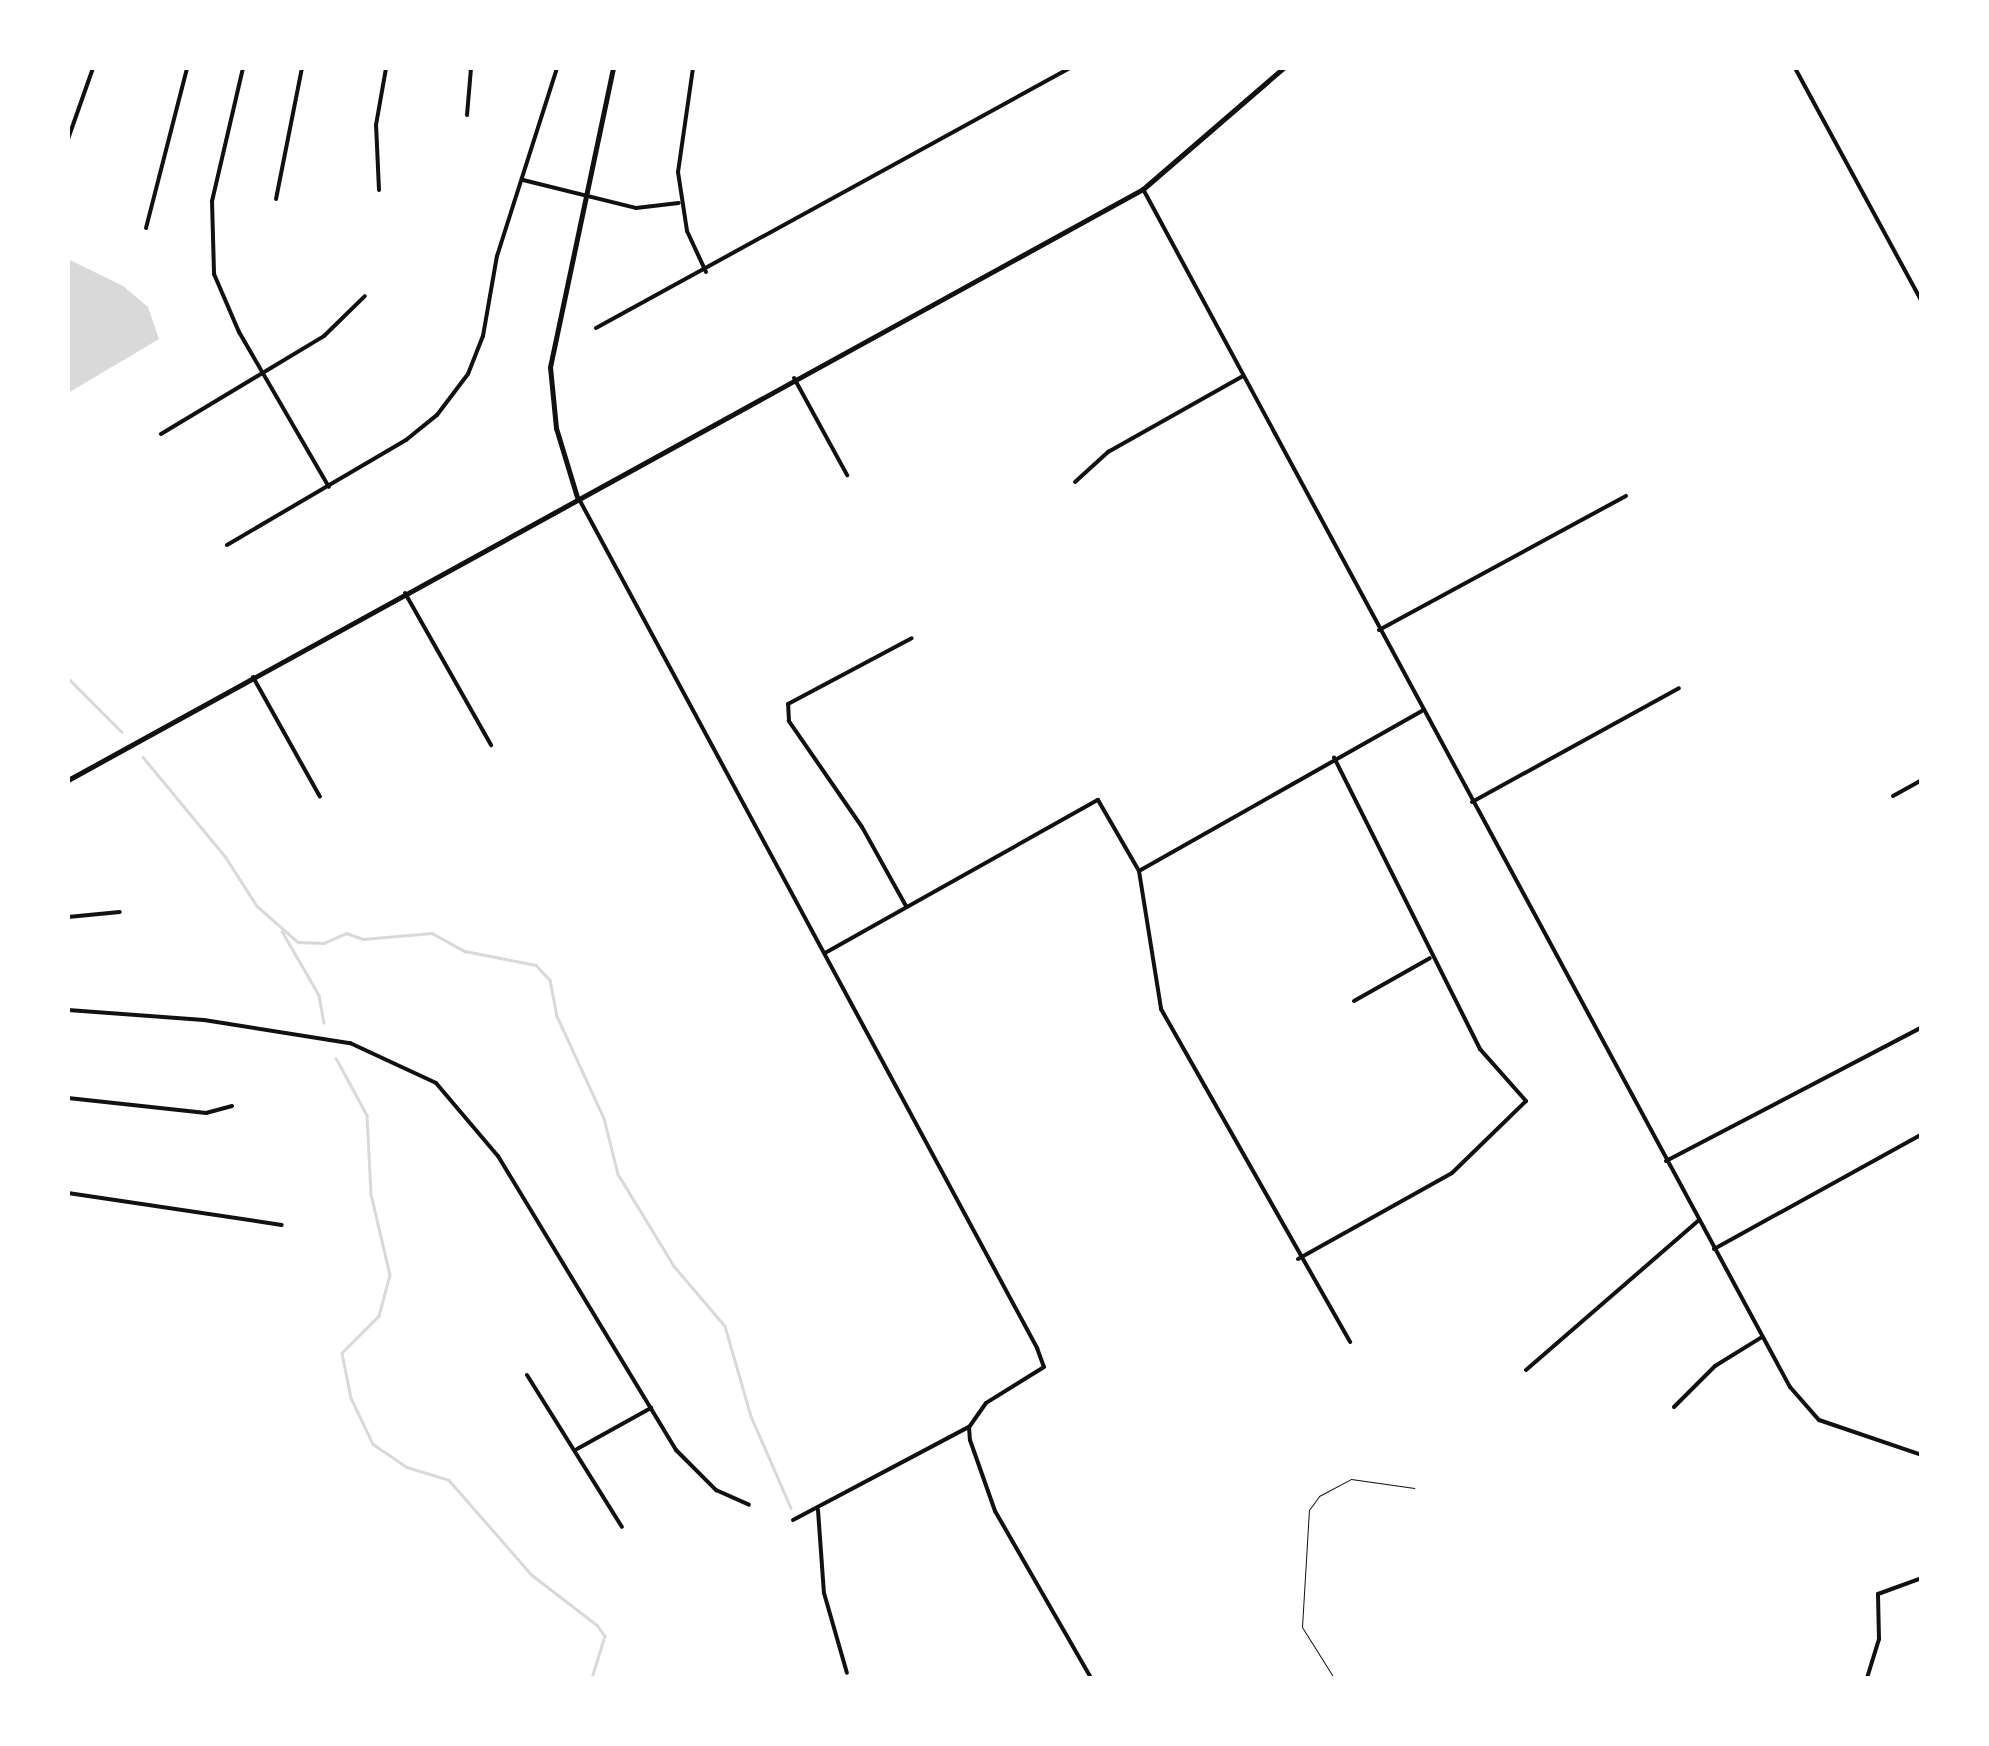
<!DOCTYPE html>
<style>
body{margin:0}
#map{position:relative;width:1989px;height:1746px;overflow:hidden;background:#fff;font-family:Lora,serif}
div>[style]{position:absolute}
.water>*{inset:0;background:#d9d9d9}
.stream>*{height:2.5px;margin:-1.25px;padding:0 1.25px;transform-origin:1.25px;border-radius:1.25px;background:#d9d9d9}
.path>*{height:1px;margin:-0.5px;padding:0 0.5px;transform-origin:0.5px;border-radius:0.5px;background:#111}
.minor>*{height:4px;margin:-2px;padding:0 2px;transform-origin:2px;border-radius:2px;background:#111}
.tertiary>*{height:5px;margin:-2.5px;padding:0 2.5px;transform-origin:2.5px;border-radius:2.5px;background:#111}
span{translate:-50% -50%;white-space:nowrap;text-align:center;line-height:1.15;-webkit-text-stroke:9px #fff;paint-order:stroke}
.frame{position:absolute;inset:0;border:70px solid #fff;pointer-events:none}
</style>
<div id="map">
<div class="water">
<div style="clip-path:polygon(68px 259px,123px 286px,148px 307px,159px 339px,68px 393px)"></div>
</div>
<div class="stream">
<div style="left:68px;top:678px;width:76px;rotate:45deg"></div>
<div style="left:143px;top:757px;width:129px;rotate:50.4deg"></div>
<div style="left:225px;top:856px;width:59px;rotate:57.4deg"></div>
<div style="left:257px;top:906px;width:55px;rotate:41.3deg"></div>
<div style="left:298px;top:942px;width:26px;rotate:2deg"></div>
<div style="left:324px;top:943px;width:24px;rotate:-24deg"></div>
<div style="left:346px;top:933px;width:18px;rotate:19deg"></div>
<div style="left:363px;top:939px;width:69px;rotate:-5deg"></div>
<div style="left:432px;top:933px;width:38px;rotate:29deg"></div>
<div style="left:465px;top:951px;width:72px;rotate:11.2deg"></div>
<div style="left:536px;top:965px;width:21px;rotate:47deg"></div>
<div style="left:550px;top:980px;width:37px;rotate:79deg"></div>
<div style="left:557px;top:1016px;width:112px;rotate:65.3deg"></div>
<div style="left:604px;top:1118px;width:58px;rotate:76deg"></div>
<div style="left:618px;top:1174px;width:108px;rotate:58.7deg"></div>
<div style="left:674px;top:1266px;width:79px;rotate:49.6deg"></div>
<div style="left:725px;top:1326px;width:94px;rotate:73.9deg"></div>
<div style="left:751px;top:1416px;width:100px;rotate:66.5deg"></div>
<div style="left:282px;top:931px;width:74px;rotate:60deg"></div>
<div style="left:319px;top:995px;width:28px;rotate:80deg"></div>
<div style="left:336px;top:1058px;width:65px;rotate:61.5deg"></div>
<div style="left:367px;top:1115px;width:79px;rotate:87.1deg"></div>
<div style="left:371px;top:1194px;width:83px;rotate:76.8deg"></div>
<div style="left:390px;top:1275px;width:42px;rotate:105deg"></div>
<div style="left:379px;top:1316px;width:52px;rotate:135deg"></div>
<div style="left:342px;top:1353px;width:46px;rotate:78.7deg"></div>
<div style="left:351px;top:1398px;width:51px;rotate:64.4deg"></div>
<div style="left:373px;top:1444px;width:41px;rotate:34.1deg"></div>
<div style="left:407px;top:1467px;width:44px;rotate:17.2deg"></div>
<div style="left:449px;top:1480px;width:126px;rotate:48.9deg"></div>
<div style="left:532px;top:1575px;width:82px;rotate:37.6deg"></div>
<div style="left:597px;top:1625px;width:14px;rotate:54deg"></div>
<div style="left:605px;top:1636px;width:44px;rotate:107.2deg"></div>
</div>
<div class="path">
<div style="left:1334px;top:1678px;width:60px;rotate:-122.1deg"></div>
<div style="left:1302px;top:1627px;width:117px;rotate:-86.6deg"></div>
<div style="left:1309px;top:1510px;width:17px;rotate:-54deg"></div>
<div style="left:1319px;top:1496px;width:36px;rotate:-28deg"></div>
<div style="left:1351px;top:1479px;width:64px;rotate:8.1deg"></div>
</div>
<div class="minor">
<div style="left:243px;top:68px;width:137px;rotate:103.1deg"></div>
<div style="left:212px;top:201px;width:73px;rotate:88.4deg"></div>
<div style="left:214px;top:274px;width:63px;rotate:66.7deg"></div>
<div style="left:239px;top:332px;width:179px;rotate:59.9deg"></div>
<div style="left:693px;top:68px;width:105px;rotate:98.2deg"></div>
<div style="left:678px;top:172px;width:60px;rotate:81.3deg"></div>
<div style="left:687px;top:231px;width:45px;rotate:65.1deg"></div>
<div style="left:1795px;top:68px;width:266px;rotate:61.5deg"></div>
<div style="left:467px;top:115px;width:47px;rotate:-85.1deg"></div>
<div style="left:68px;top:139px;width:75px;rotate:-70.6deg"></div>
<div style="left:523px;top:180px;width:116px;rotate:13.9deg"></div>
<div style="left:636px;top:208px;width:43px;rotate:-6.6deg"></div>
<div style="left:1143px;top:189px;width:1362px;rotate:61.63deg"></div>
<div style="left:1790px;top:1387px;width:44px;rotate:48.7deg"></div>
<div style="left:1819px;top:1420px;width:109px;rotate:18.8deg"></div>
<div style="left:379px;top:190px;width:65px;rotate:-92.6deg"></div>
<div style="left:376px;top:125px;width:58px;rotate:-80deg"></div>
<div style="left:276px;top:199px;width:134px;rotate:-78.8deg"></div>
<div style="left:146px;top:228px;width:165px;rotate:-75.6deg"></div>
<div style="left:596px;top:328px;width:541px;rotate:-28.75deg"></div>
<div style="left:794px;top:378px;width:111px;rotate:61.3deg"></div>
<div style="left:161px;top:434px;width:190px;rotate:-31deg"></div>
<div style="left:324px;top:336px;width:57px;rotate:-44.3deg"></div>
<div style="left:1075px;top:482px;width:45px;rotate:-42.3deg"></div>
<div style="left:1108px;top:452px;width:155px;rotate:-29.4deg"></div>
<div style="left:579px;top:499px;width:965px;rotate:61.65deg"></div>
<div style="left:1037px;top:1348px;width:20px;rotate:70deg"></div>
<div style="left:1044px;top:1367px;width:68px;rotate:148.2deg"></div>
<div style="left:986px;top:1403px;width:29px;rotate:125deg"></div>
<div style="left:969px;top:1427px;width:13px;rotate:86deg"></div>
<div style="left:970px;top:1440px;width:75px;rotate:70.6deg"></div>
<div style="left:995px;top:1511px;width:193px;rotate:60.1deg"></div>
<div style="left:227px;top:545px;width:208px;rotate:-30.4deg"></div>
<div style="left:406px;top:440px;width:40px;rotate:-39deg"></div>
<div style="left:437px;top:415px;width:51px;rotate:-52.9deg"></div>
<div style="left:468px;top:374px;width:41px;rotate:-68.5deg"></div>
<div style="left:483px;top:336px;width:81px;rotate:-80.1deg"></div>
<div style="left:497px;top:256px;width:197px;rotate:-72.3deg"></div>
<div style="left:405px;top:593px;width:175px;rotate:60.5deg"></div>
<div style="left:1379px;top:630px;width:281px;rotate:-28.5deg"></div>
<div style="left:253px;top:677px;width:137px;rotate:60.8deg"></div>
<div style="left:1893px;top:796px;width:33px;rotate:-29deg"></div>
<div style="left:1472px;top:802px;width:236px;rotate:-28.8deg"></div>
<div style="left:1139px;top:871px;width:325px;rotate:-29.5deg"></div>
<div style="left:906px;top:906px;width:90px;rotate:-119.1deg"></div>
<div style="left:862px;top:827px;width:129px;rotate:-124.6deg"></div>
<div style="left:789px;top:721px;width:17px;rotate:-93deg"></div>
<div style="left:788px;top:704px;width:140px;rotate:-28deg"></div>
<div style="left:68px;top:917px;width:52px;rotate:-5.5deg"></div>
<div style="left:825px;top:953px;width:313px;rotate:-29.3deg"></div>
<div style="left:1098px;top:800px;width:82px;rotate:60deg"></div>
<div style="left:1139px;top:871px;width:140px;rotate:80.9deg"></div>
<div style="left:1161px;top:1009px;width:383px;rotate:60.4deg"></div>
<div style="left:1354px;top:1001px;width:87px;rotate:-29.5deg"></div>
<div style="left:68px;top:1010px;width:136px;rotate:4.2deg"></div>
<div style="left:204px;top:1020px;width:148px;rotate:9deg"></div>
<div style="left:350px;top:1043px;width:95px;rotate:24.9deg"></div>
<div style="left:436px;top:1083px;width:96px;rotate:49.7deg"></div>
<div style="left:498px;top:1156px;width:344px;rotate:58.8deg"></div>
<div style="left:676px;top:1450px;width:57px;rotate:45deg"></div>
<div style="left:716px;top:1490px;width:36px;rotate:24deg"></div>
<div style="left:68px;top:1098px;width:139px;rotate:6.2deg"></div>
<div style="left:206px;top:1113px;width:27px;rotate:-15deg"></div>
<div style="left:1666px;top:1161px;width:289px;rotate:-27.6deg"></div>
<div style="left:68px;top:1193px;width:216px;rotate:8.5deg"></div>
<div style="left:1714px;top:1249px;width:238px;rotate:-28.9deg"></div>
<div style="left:1298px;top:1259px;width:176px;rotate:-29.2deg"></div>
<div style="left:1452px;top:1173px;width:103px;rotate:-44.2deg"></div>
<div style="left:1526px;top:1101px;width:69px;rotate:-131.5deg"></div>
<div style="left:1480px;top:1049px;width:326px;rotate:-116.6deg"></div>
<div style="left:1526px;top:1370px;width:229px;rotate:-40.9deg"></div>
<div style="left:527px;top:1375px;width:179px;rotate:58deg"></div>
<div style="left:1674px;top:1407px;width:58px;rotate:-45deg"></div>
<div style="left:1715px;top:1366px;width:55px;rotate:-31.7deg"></div>
<div style="left:577px;top:1449px;width:85px;rotate:-29deg"></div>
<div style="left:818px;top:1510px;width:83px;rotate:85.9deg"></div>
<div style="left:824px;top:1593px;width:83px;rotate:74deg"></div>
<div style="left:793px;top:1520px;width:199px;rotate:-27.9deg"></div>
<div style="left:1867px;top:1678px;width:41px;rotate:-72.9deg"></div>
<div style="left:1879px;top:1639px;width:45px;rotate:-91.3deg"></div>
<div style="left:1878px;top:1594px;width:47px;rotate:-20deg"></div>
</div>
<div class="tertiary">
<div style="left:577px;top:497px;width:72px;rotate:-106.9deg"></div>
<div style="left:556px;top:428px;width:61px;rotate:-95.6deg"></div>
<div style="left:550px;top:367px;width:306px;rotate:-78.1deg"></div>
<div style="left:68px;top:780px;width:1227px;rotate:-28.8deg"></div>
<div style="left:1143px;top:189px;width:185px;rotate:-40.8deg"></div>
</div>
<div class="frame"></div>
</div>
